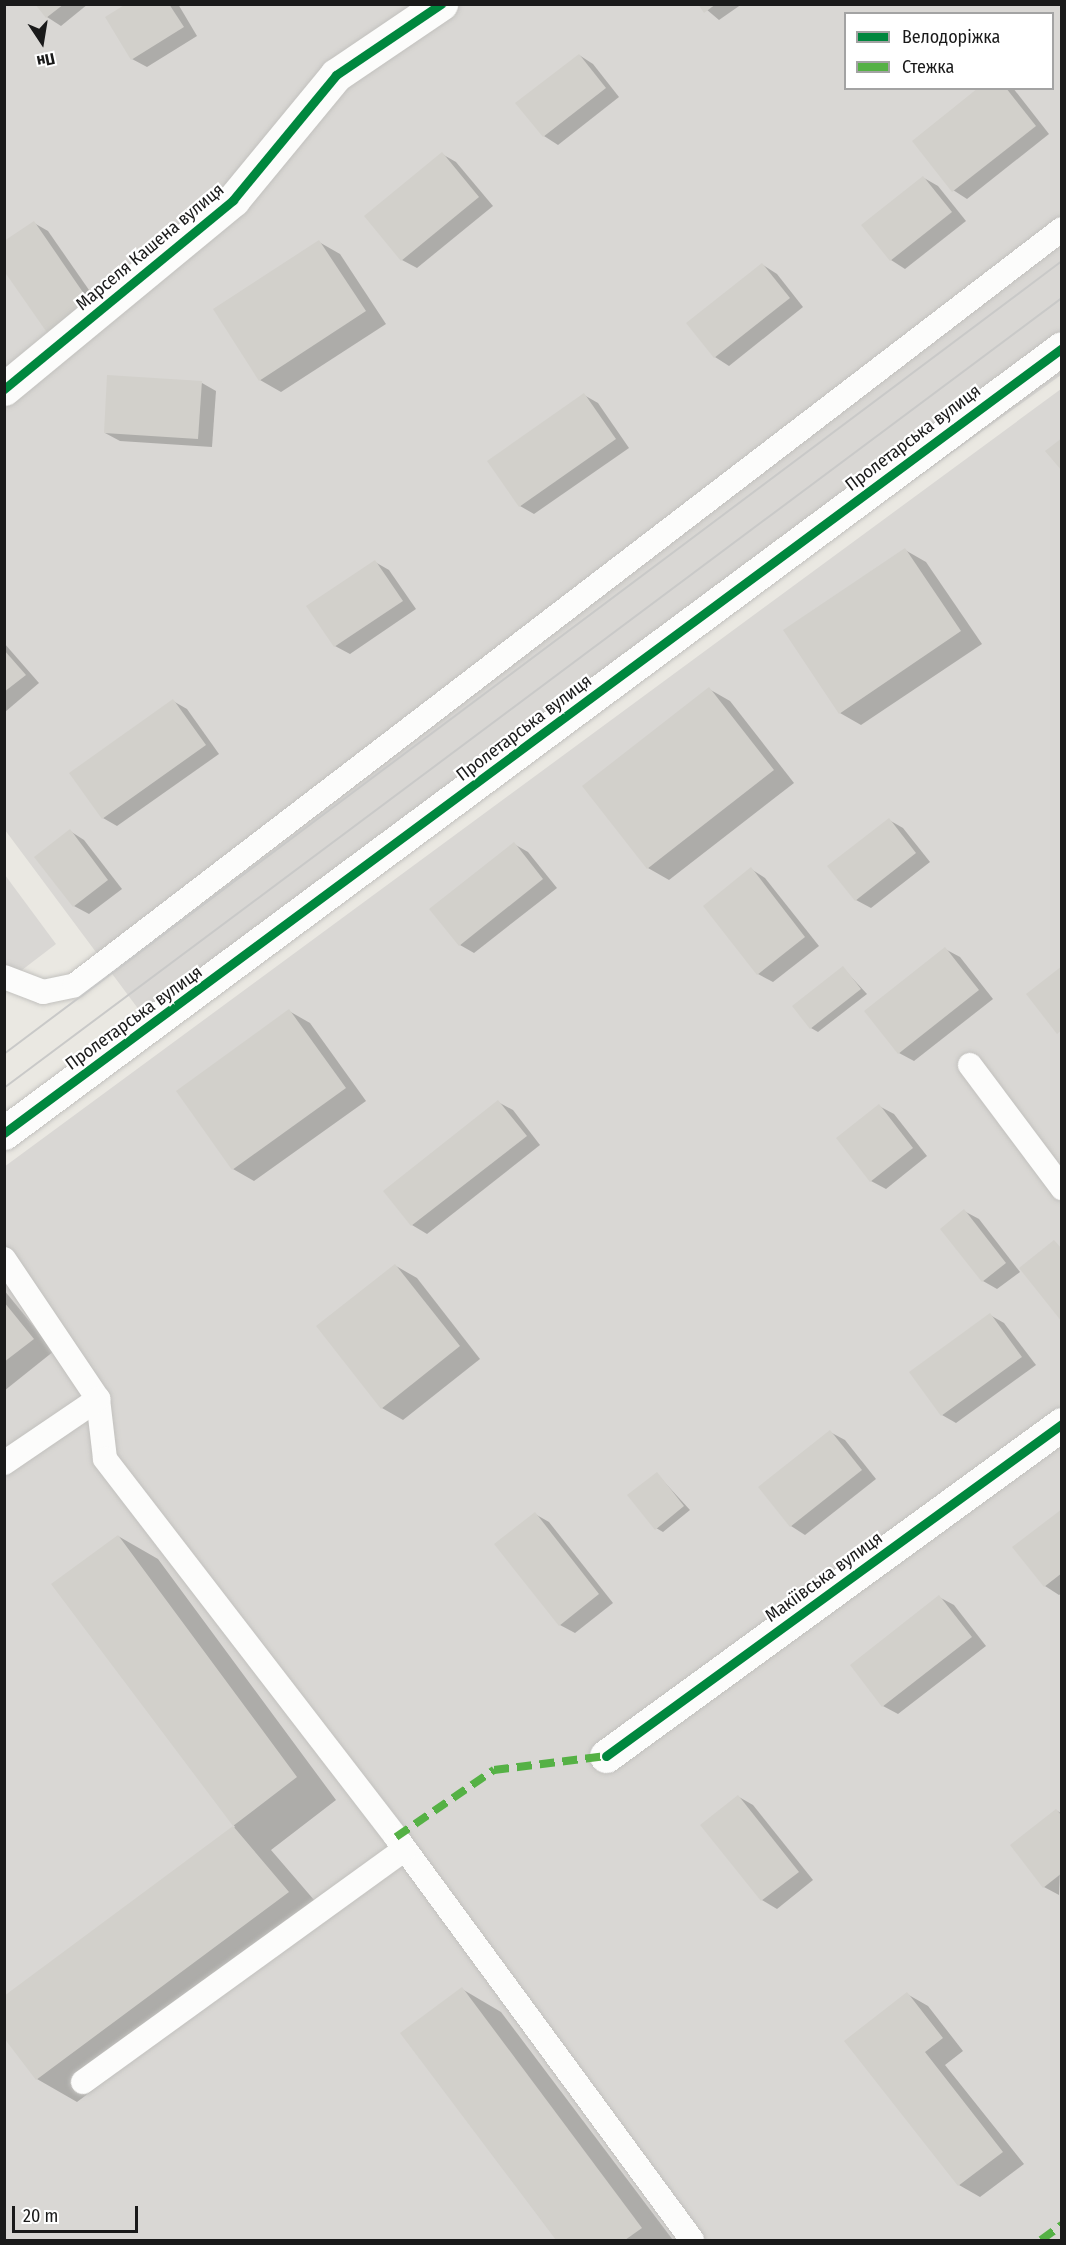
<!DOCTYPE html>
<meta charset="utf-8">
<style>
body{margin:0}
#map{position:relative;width:1066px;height:2245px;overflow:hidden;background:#eae8e2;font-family:"Fira Sans Condensed",sans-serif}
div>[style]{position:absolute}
.residential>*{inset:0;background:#d9d7d4}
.shadow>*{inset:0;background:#0003}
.building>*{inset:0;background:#d2d0cb}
.roads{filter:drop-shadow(0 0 2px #c2c1be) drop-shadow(0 0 2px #c2c1be)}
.service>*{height:24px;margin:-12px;padding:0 12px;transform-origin:12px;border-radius:12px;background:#fcfcfb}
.minor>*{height:33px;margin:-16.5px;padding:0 16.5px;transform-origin:16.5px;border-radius:16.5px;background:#fcfcfb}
.tertiary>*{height:33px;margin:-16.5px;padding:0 16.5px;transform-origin:16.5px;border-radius:16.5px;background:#fcfcfb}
.tram>*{height:1.5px;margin:-0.75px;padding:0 0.75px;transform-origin:0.75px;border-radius:0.75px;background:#c9c9c8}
.quiet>*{height:8px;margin-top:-4px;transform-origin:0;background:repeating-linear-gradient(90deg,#55b145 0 15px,transparent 0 23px)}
.cycleway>*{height:9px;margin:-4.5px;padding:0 4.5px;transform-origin:4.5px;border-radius:4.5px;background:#00873e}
span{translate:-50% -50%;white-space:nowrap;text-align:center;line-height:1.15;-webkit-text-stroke:4.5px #fff;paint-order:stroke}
.street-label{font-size:18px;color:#1a1a1a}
.frame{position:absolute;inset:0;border:6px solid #1a1a1a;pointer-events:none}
.legend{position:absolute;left:844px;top:12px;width:210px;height:78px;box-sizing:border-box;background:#fff;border:2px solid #a3a3a3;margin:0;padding:8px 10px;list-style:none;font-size:18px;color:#1a1a1a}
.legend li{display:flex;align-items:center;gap:12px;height:30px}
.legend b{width:30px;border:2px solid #a3a3a3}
.north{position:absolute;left:12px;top:12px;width:60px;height:60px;-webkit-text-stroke:4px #fff;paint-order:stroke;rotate:168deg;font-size:16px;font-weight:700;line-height:24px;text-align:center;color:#1a1a1a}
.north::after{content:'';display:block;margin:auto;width:21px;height:27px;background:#1a1a1a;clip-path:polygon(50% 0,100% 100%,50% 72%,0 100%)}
.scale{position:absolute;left:12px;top:2206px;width:126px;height:27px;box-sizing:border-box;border:3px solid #1a1a1a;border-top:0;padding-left:8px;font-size:18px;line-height:21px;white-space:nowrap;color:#1a1a1a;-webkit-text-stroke:4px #fff;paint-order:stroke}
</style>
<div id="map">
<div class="residential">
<div style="clip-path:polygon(evenodd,5px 5px,1061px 5px,1061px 375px,151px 1026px,5px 830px,5px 5px,846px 14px,1052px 14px,1052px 88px,846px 88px,846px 14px)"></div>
<div style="clip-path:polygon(1061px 389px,1061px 2240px,5px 2240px,4px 1167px)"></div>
<div style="clip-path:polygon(5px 875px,56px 944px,5px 983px)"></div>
</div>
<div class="shadow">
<div style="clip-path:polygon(37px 4px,88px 4px,61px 26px,47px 17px)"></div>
<div style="clip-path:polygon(128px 4px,178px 4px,197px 36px,147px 67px,132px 59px)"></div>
<div style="clip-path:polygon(700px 4px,742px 4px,719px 20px)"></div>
<div style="clip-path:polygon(579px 55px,593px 64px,619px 97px,558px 145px,544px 136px)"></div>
<div style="clip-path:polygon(980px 88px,1013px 88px,1049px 134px,967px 199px,953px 190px)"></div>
<div style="clip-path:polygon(442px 154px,456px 162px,493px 206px,417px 268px,402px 260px,366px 216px)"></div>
<div style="clip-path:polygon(924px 178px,938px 186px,966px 221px,905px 269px,891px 260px)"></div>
<div style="clip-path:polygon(34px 223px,48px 231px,105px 313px,4px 269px)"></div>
<div style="clip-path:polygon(319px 242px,340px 254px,386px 324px,281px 392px,260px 380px)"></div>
<div style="clip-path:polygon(763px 265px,777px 274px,803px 307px,729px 366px,715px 357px)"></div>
<div style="clip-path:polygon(202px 383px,216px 391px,212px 447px,120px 441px,105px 433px)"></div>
<div style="clip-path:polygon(584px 395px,598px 403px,629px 448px,534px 514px,520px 506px)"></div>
<div style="clip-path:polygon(905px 550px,926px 562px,982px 644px,861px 725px,840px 713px)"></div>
<div style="clip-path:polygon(375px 562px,389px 570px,416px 609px,350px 654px,335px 646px)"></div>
<div style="clip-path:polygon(4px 643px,39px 683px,5px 712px,4px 712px)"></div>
<div style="clip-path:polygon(709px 689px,730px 701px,794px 783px,669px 880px,648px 868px,584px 787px)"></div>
<div style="clip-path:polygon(173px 701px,187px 709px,219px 754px,117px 826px,103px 818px)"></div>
<div style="clip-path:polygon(889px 820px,903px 828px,930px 862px,871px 908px,856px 900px)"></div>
<div style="clip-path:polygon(70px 831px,84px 840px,122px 889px,89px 914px,74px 906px)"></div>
<div style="clip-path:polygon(514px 844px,528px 852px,557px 888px,474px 953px,460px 945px)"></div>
<div style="clip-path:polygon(751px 869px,765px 878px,819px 946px,773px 982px,758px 974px)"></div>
<div style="clip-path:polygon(945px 949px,960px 957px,993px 999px,914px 1061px,899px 1053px)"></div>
<div style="clip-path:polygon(843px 968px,867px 994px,818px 1032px,811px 1028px)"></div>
<div style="clip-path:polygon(289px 1011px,310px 1023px,366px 1101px,254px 1181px,233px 1169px)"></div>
<div style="clip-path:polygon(498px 1102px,513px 1110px,540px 1145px,427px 1234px,412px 1225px,385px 1191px)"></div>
<div style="clip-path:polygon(879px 1106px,894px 1114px,927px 1156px,886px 1189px,871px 1181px)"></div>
<div style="clip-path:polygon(964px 1211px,979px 1219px,1020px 1272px,997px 1289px,983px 1281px)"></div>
<div style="clip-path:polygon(396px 1266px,417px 1278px,480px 1359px,403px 1420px,382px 1408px)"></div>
<div style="clip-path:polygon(4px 1290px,54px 1351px,4px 1391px)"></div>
<div style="clip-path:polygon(990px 1315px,1004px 1323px,1036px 1365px,956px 1423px,942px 1415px)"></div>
<div style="clip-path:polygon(830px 1432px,845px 1440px,876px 1479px,805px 1535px,791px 1526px)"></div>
<div style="clip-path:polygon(657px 1474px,690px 1510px,663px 1532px,656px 1528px)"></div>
<div style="clip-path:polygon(1062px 1511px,1062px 1593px,1059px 1595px,1045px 1586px)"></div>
<div style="clip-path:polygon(535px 1514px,549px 1522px,613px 1603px,575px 1633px,560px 1625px)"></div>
<div style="clip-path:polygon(118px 1536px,158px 1559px,336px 1800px,271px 1850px,327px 1915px,77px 2102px,37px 2079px,4px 2035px,4px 1998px,235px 1827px,53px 1584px)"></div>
<div style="clip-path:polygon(939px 1597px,954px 1605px,986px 1646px,898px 1714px,883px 1706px)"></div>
<div style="clip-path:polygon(739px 1797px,753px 1805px,813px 1880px,777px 1909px,762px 1900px)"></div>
<div style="clip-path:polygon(1056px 1810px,1062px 1814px,1059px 1895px,1044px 1887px)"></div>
<div style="clip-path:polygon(462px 1989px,501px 2012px,673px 2240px,557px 2240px,402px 2034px)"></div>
<div style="clip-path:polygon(907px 1994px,928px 2006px,963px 2051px,945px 2065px,1024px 2164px,980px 2197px,959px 2185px,846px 2042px)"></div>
</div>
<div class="building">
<div style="clip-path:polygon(35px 4px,64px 4px,46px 18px)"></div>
<div style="clip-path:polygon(126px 4px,169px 4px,184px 27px,131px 60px,105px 17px)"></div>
<div style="clip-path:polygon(698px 4px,716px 4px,704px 13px)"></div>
<div style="clip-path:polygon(579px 54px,606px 88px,543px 137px,515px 103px)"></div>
<div style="clip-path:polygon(978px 88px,1006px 88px,1036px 126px,952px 192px,912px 141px)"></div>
<div style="clip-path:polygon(442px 152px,479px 197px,401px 261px,364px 216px)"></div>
<div style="clip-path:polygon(923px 176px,952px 212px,890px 261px,861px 225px)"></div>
<div style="clip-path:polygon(34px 221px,91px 304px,48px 334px,4px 271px,4px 241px)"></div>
<div style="clip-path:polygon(319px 240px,366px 311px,259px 381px,213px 309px)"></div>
<div style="clip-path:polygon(762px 263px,790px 298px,714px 358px,686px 323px)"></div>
<div style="clip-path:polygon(107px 375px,202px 381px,198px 439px,104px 433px)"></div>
<div style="clip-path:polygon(584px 393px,616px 439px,519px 507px,487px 461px)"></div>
<div style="clip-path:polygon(1062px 438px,1062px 471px,1045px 451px)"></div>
<div style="clip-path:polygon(905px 548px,961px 631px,839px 714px,783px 630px)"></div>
<div style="clip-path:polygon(375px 560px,403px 601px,334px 647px,306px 606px)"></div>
<div style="clip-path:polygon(4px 650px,26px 675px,4px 692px)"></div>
<div style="clip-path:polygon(709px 687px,774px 770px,647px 869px,582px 786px)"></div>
<div style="clip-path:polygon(173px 699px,206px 745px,102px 819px,69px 773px)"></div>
<div style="clip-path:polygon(889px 818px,916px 853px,855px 901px,827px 866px)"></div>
<div style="clip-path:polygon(70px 829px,108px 880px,73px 907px,34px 857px)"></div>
<div style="clip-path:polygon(514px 842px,543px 879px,459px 946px,429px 909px)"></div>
<div style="clip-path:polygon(751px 867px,805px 937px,757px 975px,703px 906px)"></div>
<div style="clip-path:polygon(945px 947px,979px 990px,898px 1054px,864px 1011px)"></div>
<div style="clip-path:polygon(843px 966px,861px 989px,810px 1029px,792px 1006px)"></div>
<div style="clip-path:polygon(1062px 966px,1062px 1030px,1057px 1034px,1026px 994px)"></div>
<div style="clip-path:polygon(289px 1009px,346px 1088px,232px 1170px,176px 1091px)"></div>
<div style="clip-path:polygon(498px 1100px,527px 1136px,411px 1226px,383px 1191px)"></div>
<div style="clip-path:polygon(879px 1104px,913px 1148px,870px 1182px,836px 1138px)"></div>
<div style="clip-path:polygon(964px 1209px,1006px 1263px,982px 1282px,940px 1229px)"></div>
<div style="clip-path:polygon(1054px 1240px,1062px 1249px,1062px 1322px,1019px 1268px)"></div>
<div style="clip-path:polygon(395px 1264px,460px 1346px,381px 1409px,316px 1326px)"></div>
<div style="clip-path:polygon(4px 1302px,34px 1339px,4px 1362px)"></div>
<div style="clip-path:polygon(990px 1313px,1022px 1357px,941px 1416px,909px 1372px)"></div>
<div style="clip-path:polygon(830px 1430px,862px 1470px,790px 1527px,758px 1487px)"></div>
<div style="clip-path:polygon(657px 1472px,684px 1506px,655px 1530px,627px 1495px)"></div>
<div style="clip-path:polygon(1062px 1509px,1062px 1573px,1044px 1587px,1012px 1547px)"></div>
<div style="clip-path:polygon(535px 1512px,599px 1594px,559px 1626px,494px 1544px)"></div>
<div style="clip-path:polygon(118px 1535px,297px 1777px,233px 1826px,289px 1892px,36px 2080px,4px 2038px,4px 1996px,233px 1826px,51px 1584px)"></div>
<div style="clip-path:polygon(939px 1595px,972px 1637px,882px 1707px,850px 1665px)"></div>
<div style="clip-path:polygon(738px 1795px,799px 1872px,761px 1901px,700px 1825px)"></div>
<div style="clip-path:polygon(1056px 1809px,1062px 1816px,1062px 1873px,1043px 1888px,1010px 1845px)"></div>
<div style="clip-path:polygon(462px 1987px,642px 2228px,625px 2240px,556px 2240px,400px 2033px)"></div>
<div style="clip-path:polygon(907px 1992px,943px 2038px,925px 2052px,1003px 2152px,958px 2186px,844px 2041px)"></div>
</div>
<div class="roads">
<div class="service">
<div style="left:4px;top:977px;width:42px;rotate:21deg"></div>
<div style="left:43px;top:992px;width:33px;rotate:-12deg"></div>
<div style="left:75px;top:985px;width:1243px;rotate:-37.45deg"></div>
<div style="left:970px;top:1065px;width:154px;rotate:53.2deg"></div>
<div style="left:4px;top:1259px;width:169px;rotate:56.1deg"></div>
<div style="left:98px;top:1399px;width:60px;rotate:83.3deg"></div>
<div style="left:105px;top:1459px;width:477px;rotate:52.4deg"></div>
<div style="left:396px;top:1837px;width:500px;rotate:53.7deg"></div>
<div style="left:4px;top:1463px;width:114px;rotate:-34.2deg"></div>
<div style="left:83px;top:2082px;width:397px;rotate:-35.9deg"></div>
</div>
<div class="minor">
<div style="left:4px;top:389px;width:297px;rotate:-39.5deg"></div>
<div style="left:233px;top:200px;width:162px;rotate:-50.5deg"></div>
<div style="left:336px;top:75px;width:127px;rotate:-34.1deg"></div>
<div style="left:606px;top:1756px;width:564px;rotate:-36.06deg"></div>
</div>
<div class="tertiary">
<div style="left:4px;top:1133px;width:1317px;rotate:-36.57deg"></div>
</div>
</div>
<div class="tram">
<div style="left:4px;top:1054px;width:1322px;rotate:-36.85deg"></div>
<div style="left:4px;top:1088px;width:1320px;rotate:-36.75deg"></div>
</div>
<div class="quiet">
<div style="left:396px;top:1837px;width:119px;rotate:-34.4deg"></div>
<div style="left:494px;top:1770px;width:113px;rotate:-7.1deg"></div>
<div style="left:1041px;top:2240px;width:26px;rotate:-36deg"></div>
</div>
<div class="cycleway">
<div style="left:4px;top:389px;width:297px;rotate:-39.5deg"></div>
<div style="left:233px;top:200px;width:162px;rotate:-50.5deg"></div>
<div style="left:336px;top:75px;width:127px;rotate:-34.1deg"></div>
<div style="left:4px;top:1133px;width:1317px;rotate:-36.57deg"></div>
<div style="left:606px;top:1756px;width:564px;rotate:-36.06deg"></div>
</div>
<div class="street-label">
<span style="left:150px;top:247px;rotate:-40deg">Марселя Кашена вулиця</span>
<span style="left:913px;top:438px;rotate:-37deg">Пролетарська вулиця</span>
<span style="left:524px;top:728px;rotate:-37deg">Пролетарська вулиця</span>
<span style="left:134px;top:1018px;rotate:-36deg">Пролетарська вулиця</span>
<span style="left:824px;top:1577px;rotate:-36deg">Макіївська вулиця</span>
</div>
<div class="frame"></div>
<ul class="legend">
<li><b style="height:8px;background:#00873e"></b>Велодоріжка</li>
<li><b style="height:8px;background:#55b145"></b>Стежка</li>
</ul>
<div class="north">Пн</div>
<div class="scale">20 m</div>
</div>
